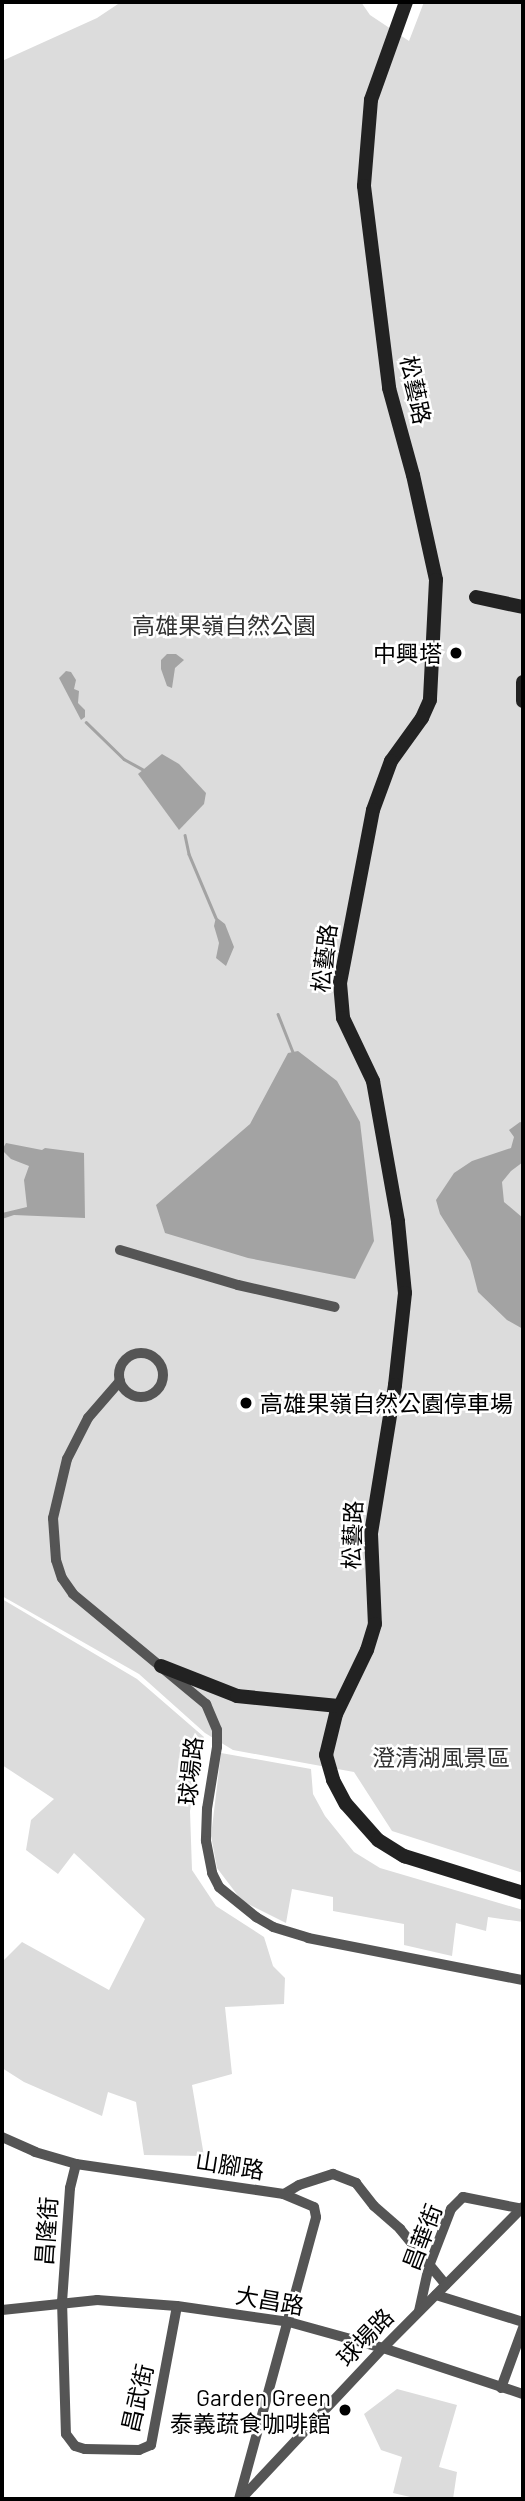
<!DOCTYPE html>
<meta charset="utf-8">
<style>
body{margin:0}
#map{position:relative;width:525px;height:2501px;overflow:hidden;background:#fff;font-family:Barlow,"Noto Sans TC",sans-serif}
div>[style]{position:absolute}
.green>*{inset:0;background:#dcdcdc}
.water>*{inset:0;background:#a3a3a3}
.stream>*{height:2.5px;margin:-1.25px;padding:0 1.25px;transform-origin:1.25px;border-radius:1.25px;background:#a3a3a3}
.street>*{height:10px;margin:-5px;padding:0 5px;transform-origin:5px;border-radius:5px;background:#555}
.street>.ring{margin:-5px;padding:0;box-sizing:content-box;background:none;border:10px solid #555;border-radius:50%}
.secondary>*{height:14px;margin:-7px;padding:0 7px;transform-origin:7px;border-radius:7px;background:#222}
.dots>*{width:19px;height:19px;translate:-50% -50%;box-sizing:border-box;border:4px solid #fff;border-radius:50%}
span{translate:-50% -50%;white-space:nowrap;text-align:center;line-height:1.15;-webkit-text-stroke:5px #fff;paint-order:stroke}
.street-label{font-size:23px;color:#000}
.park-label{font-size:23px;color:#333}
.poi-label{font-size:23px;color:#000}
.right{translate:-100% -50%;text-align:right}
.left{translate:0 -50%;text-align:left}
.frame{position:absolute;inset:0;border:4px solid #000;pointer-events:none}
</style>
<div id="map">
<div class="green">
<div style="clip-path:polygon(121px 2px,361px 2px,370px 15px,409px 41px,424px 2px,523px 2px,523px 1873px,392px 1831px,354px 1772px,233px 1750px,205px 1733px,139px 1674px,2px 1596px,2px 61px,97px 18px)"></div>
<div style="clip-path:polygon(2px 1599px,137px 1679px,204px 1737px,190px 1811px,192px 1870px,216px 1906px,264px 1937px,273px 1966px,285px 1978px,284px 2004px,225px 2007px,232px 2074px,192px 2085px,204px 2156px,144px 2155px,136px 2102px,108px 2092px,102px 2116px,24px 2082px,2px 2068px,2px 1962px,22px 1942px,109px 1990px,145px 1919px,74px 1853px,58px 1874px,26px 1850px,31px 1820px,54px 1799px,2px 1765px)"></div>
<div style="clip-path:polygon(221px 1753px,311px 1769px,313px 1794px,325px 1816px,354px 1852px,380px 1868px,523px 1910px,523px 1922px,488px 1917px,486px 1931px,456px 1923px,452px 1956px,404px 1945px,404px 1924px,333px 1911px,333px 1897px,292px 1889px,286px 1923px,242px 1901px,217px 1868px,211px 1836px)"></div>
<div style="clip-path:polygon(397px 2389px,457px 2405px,439px 2467px,457px 2472px,453px 2499px,419px 2499px,393px 2493px,402px 2457px,381px 2450px,364px 2414px)"></div>
</div>
<div class="water">
<div style="clip-path:polygon(167px 654px,176px 654px,184px 660px,175px 668px,172px 688px,167px 686px,161px 669px,161px 660px)"></div>
<div style="clip-path:polygon(66px 671px,71px 672px,76px 680px,74px 689px,79px 691px,78px 703px,85px 710px,85px 717px,81px 720px,59px 678px)"></div>
<div style="clip-path:polygon(162px 754px,179px 764px,206px 793px,204px 804px,179px 830px,138px 774px)"></div>
<div style="clip-path:polygon(216px 917px,225px 924px,234px 947px,226px 966px,216px 958px,219px 943px,214px 926px)"></div>
<div style="clip-path:polygon(298px 1051px,337px 1081px,360px 1122px,374px 1241px,355px 1279px,248px 1258px,165px 1233px,156px 1205px,250px 1124px,288px 1053px)"></div>
<div style="clip-path:polygon(520px 1122px,523px 1123px,523px 1162px,511px 1171px,502px 1182px,504px 1202px,523px 1218px,523px 1329px,507px 1320px,478px 1292px,470px 1261px,440px 1214px,436px 1200px,454px 1173px,472px 1161px,511px 1148px,514px 1137px,509px 1130px)"></div>
<div style="clip-path:polygon(6px 1143px,42px 1150px,45px 1148px,84px 1153px,85px 1218px,14px 1215px,2px 1219px,2px 1213px,27px 1207px,24px 1180px,29px 1166px,11px 1159px,2px 1150px)"></div>
</div>
<div class="stream">
<div style="left:86px;top:722px;width:53px;rotate:44.2deg"></div>
<div style="left:124px;top:759px;width:21px;rotate:29deg"></div>
<div style="left:185px;top:835px;width:19px;rotate:78deg"></div>
<div style="left:189px;top:854px;width:69px;rotate:67.1deg"></div>
<div style="left:278px;top:1014px;width:41px;rotate:68.5deg"></div>
</div>
<div class="street">
<div style="left:120px;top:1250px;width:123px;rotate:16.5deg"></div>
<div style="left:238px;top:1285px;width:99px;rotate:12.8deg"></div>
<div class="ring" style="left:119px;top:1353px;width:34px;height:34px"></div>
<div style="left:120px;top:1381px;width:49px;rotate:130.9deg"></div>
<div style="left:88px;top:1418px;width:46px;rotate:117.1deg"></div>
<div style="left:67px;top:1459px;width:61px;rotate:103.3deg"></div>
<div style="left:53px;top:1518px;width:42px;rotate:85.9deg"></div>
<div style="left:56px;top:1560px;width:19px;rotate:72deg"></div>
<div style="left:62px;top:1578px;width:19px;rotate:55deg"></div>
<div style="left:73px;top:1594px;width:173px;rotate:39.6deg"></div>
<div style="left:206px;top:1704px;width:28px;rotate:67deg"></div>
<div style="left:217px;top:1730px;width:17px;rotate:90deg"></div>
<div style="left:217px;top:1747px;width:63px;rotate:99.2deg"></div>
<div style="left:207px;top:1809px;width:32px;rotate:92deg"></div>
<div style="left:206px;top:1841px;width:33px;rotate:79deg"></div>
<div style="left:212px;top:1873px;width:16px;rotate:63deg"></div>
<div style="left:219px;top:1887px;width:48px;rotate:39deg"></div>
<div style="left:256px;top:1917px;width:20px;rotate:30deg"></div>
<div style="left:273px;top:1927px;width:37px;rotate:17deg"></div>
<div style="left:308px;top:1938px;width:219px;rotate:11.1deg"></div>
<div style="left:2px;top:2137px;width:36px;rotate:24deg"></div>
<div style="left:35px;top:2152px;width:43px;rotate:16.3deg"></div>
<div style="left:76px;top:2164px;width:210px;rotate:8.2deg"></div>
<div style="left:284px;top:2194px;width:17px;rotate:-31deg"></div>
<div style="left:299px;top:2185px;width:36px;rotate:-18deg"></div>
<div style="left:333px;top:2174px;width:25px;rotate:21deg"></div>
<div style="left:356px;top:2183px;width:29px;rotate:52deg"></div>
<div style="left:374px;top:2206px;width:35px;rotate:41deg"></div>
<div style="left:400px;top:2229px;width:72px;rotate:50.6deg"></div>
<div style="left:76px;top:2164px;width:25px;rotate:104deg"></div>
<div style="left:70px;top:2188px;width:113px;rotate:94deg"></div>
<div style="left:62px;top:2301px;width:133px;rotate:88.3deg"></div>
<div style="left:66px;top:2434px;width:15px;rotate:53deg"></div>
<div style="left:75px;top:2446px;width:10px;rotate:17deg"></div>
<div style="left:85px;top:2449px;width:54px;rotate:1.1deg"></div>
<div style="left:139px;top:2450px;width:13px;rotate:-23deg"></div>
<div style="left:151px;top:2445px;width:141px;rotate:-79.4deg"></div>
<div style="left:436px;top:2295px;width:91px;rotate:17.2deg"></div>
<div style="left:2px;top:2310px;width:96px;rotate:-6deg"></div>
<div style="left:97px;top:2300px;width:80px;rotate:4.3deg"></div>
<div style="left:177px;top:2306px;width:113px;rotate:8.1deg"></div>
<div style="left:289px;top:2322px;width:98px;rotate:15.5deg"></div>
<div style="left:383px;top:2348px;width:147px;rotate:18.2deg"></div>
<div style="left:419px;top:2311px;width:46px;rotate:-77.5deg"></div>
<div style="left:429px;top:2266px;width:61px;rotate:-68.9deg"></div>
<div style="left:451px;top:2209px;width:17px;rotate:-45deg"></div>
<div style="left:463px;top:2197px;width:61px;rotate:11.3deg"></div>
<div style="left:501px;top:2388px;width:64px;rotate:-69.9deg"></div>
<div style="left:239px;top:2499px;width:292px;rotate:-74.7deg"></div>
<div style="left:316px;top:2217px;width:10px;rotate:-101deg"></div>
<div style="left:314px;top:2207px;width:33px;rotate:-157deg"></div>
<div style="left:241px;top:2499px;width:207px;rotate:-46.8deg"></div>
<div style="left:383px;top:2348px;width:199px;rotate:-45.2deg"></div>
</div>
<div class="secondary">
<div style="left:406px;top:2px;width:104px;rotate:109.7deg"></div>
<div style="left:371px;top:100px;width:86px;rotate:94.7deg"></div>
<div style="left:364px;top:186px;width:204px;rotate:82.9deg"></div>
<div style="left:389px;top:388px;width:90px;rotate:74.6deg"></div>
<div style="left:413px;top:475px;width:107px;rotate:77.6deg"></div>
<div style="left:436px;top:580px;width:120px;rotate:92.9deg"></div>
<div style="left:430px;top:700px;width:20px;rotate:114deg"></div>
<div style="left:422px;top:718px;width:53px;rotate:125.8deg"></div>
<div style="left:391px;top:761px;width:52px;rotate:110.2deg"></div>
<div style="left:373px;top:810px;width:176px;rotate:100.8deg"></div>
<div style="left:340px;top:983px;width:35px;rotate:85deg"></div>
<div style="left:343px;top:1018px;width:70px;rotate:64.5deg"></div>
<div style="left:373px;top:1081px;width:143px;rotate:79.9deg"></div>
<div style="left:398px;top:1222px;width:71px;rotate:84.4deg"></div>
<div style="left:405px;top:1293px;width:93px;rotate:96.2deg"></div>
<div style="left:395px;top:1385px;width:151px;rotate:99.2deg"></div>
<div style="left:371px;top:1534px;width:90px;rotate:87.5deg"></div>
<div style="left:375px;top:1624px;width:27px;rotate:107deg"></div>
<div style="left:367px;top:1650px;width:71px;rotate:115.8deg"></div>
<div style="left:336px;top:1714px;width:42px;rotate:103.7deg"></div>
<div style="left:326px;top:1755px;width:26px;rotate:74deg"></div>
<div style="left:333px;top:1780px;width:27px;rotate:62deg"></div>
<div style="left:346px;top:1804px;width:48px;rotate:48.4deg"></div>
<div style="left:378px;top:1840px;width:31px;rotate:32deg"></div>
<div style="left:404px;top:1856px;width:125px;rotate:17.3deg"></div>
<div style="left:476px;top:597px;width:48px;rotate:12deg"></div>
<div style="left:523px;top:682px;width:19px;rotate:90deg"></div>
<div style="left:161px;top:1666px;width:82px;rotate:21.5deg"></div>
<div style="left:237px;top:1696px;width:102px;rotate:5.6deg"></div>
</div>
<div class="dots">
<div style="left:456px;top:653px;background:#000"></div>
<div style="left:246px;top:1403px;background:#000"></div>
<div style="left:345px;top:2410px;background:#000"></div>
</div>
<div class="street-label">
<span style="left:416px;top:390px;rotate:78deg">松藝路</span>
<span style="left:324px;top:958px;rotate:-83deg">松藝路</span>
<span style="left:352px;top:1535px;rotate:-88deg">松藝路</span>
<span style="left:190px;top:1771px;rotate:-84deg">球場路</span>
<span style="left:230px;top:2165px;rotate:9deg">山腳路</span>
<span style="left:46px;top:2231px;rotate:-86deg">昌隆街</span>
<span style="left:422px;top:2237px;rotate:-69deg">昌華街</span>
<span style="left:270px;top:2300px;rotate:10deg">大昌路</span>
<span style="left:365px;top:2337px;rotate:-46deg">球場路</span>
<span style="left:137px;top:2398px;rotate:-77deg">昌武街</span>
</div>
<div class="park-label">
<span style="left:224px;top:625px">高雄果嶺自然公園</span>
<span style="left:441px;top:1757px">澄清湖風景區</span>
</div>
<div class="poi-label">
<span class="right" style="left:442px;top:653px">中興塔</span>
<span class="left" style="left:260px;top:1403px">高雄果嶺自然公園停車場</span>
<span class="right" style="left:331px;top:2410px">Garden Green<br>泰義蔬食咖啡館</span>
</div>
<div class="frame"></div>
</div>
